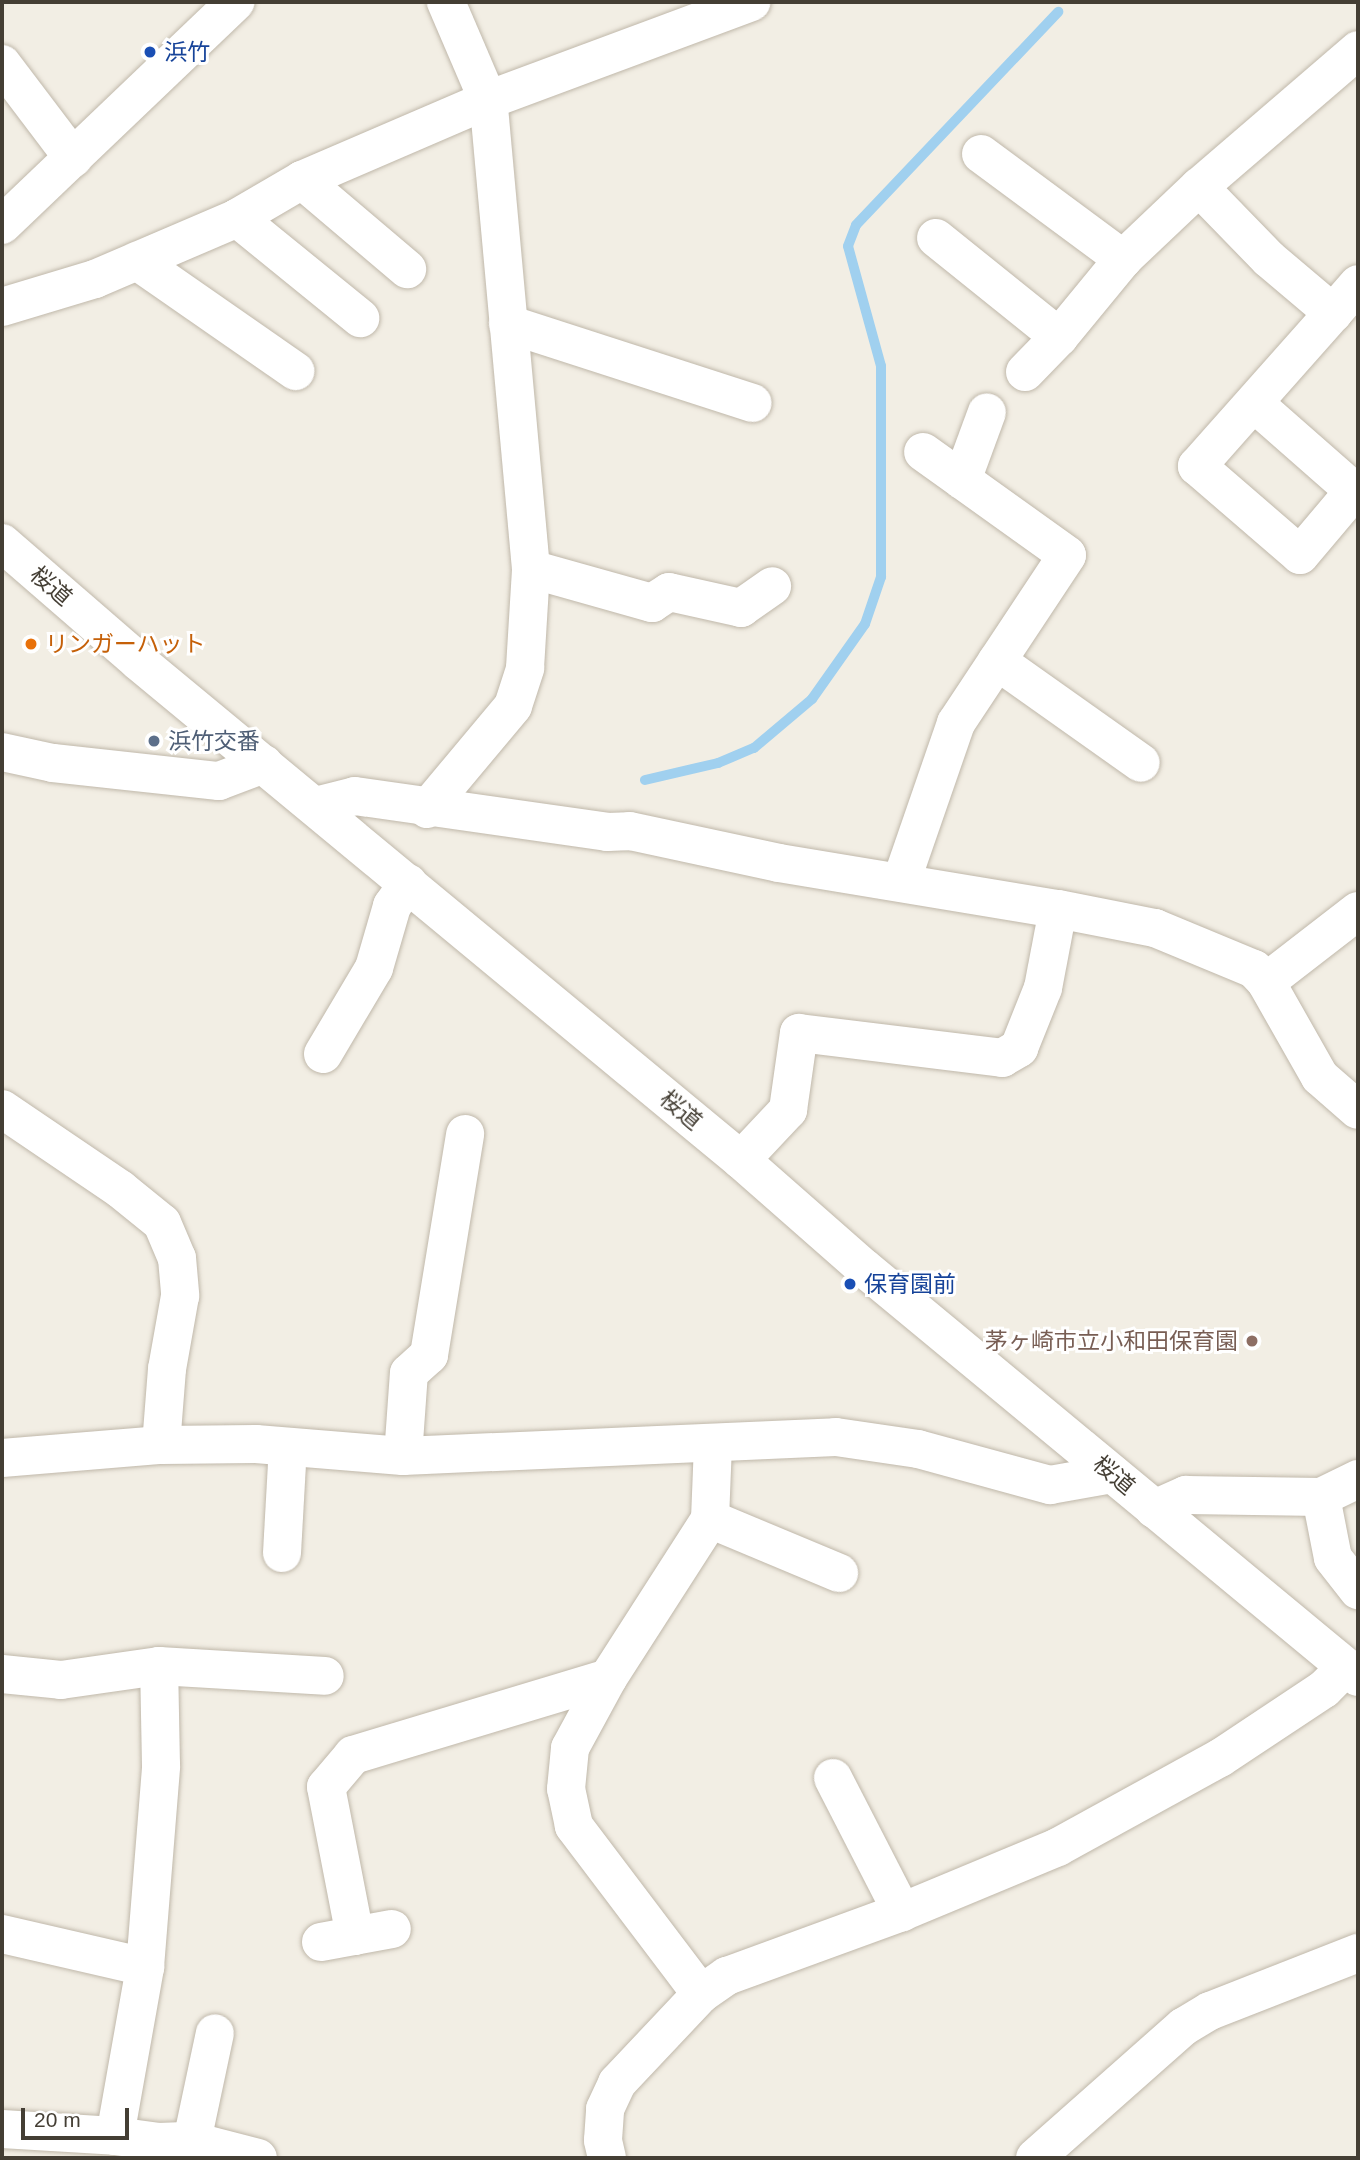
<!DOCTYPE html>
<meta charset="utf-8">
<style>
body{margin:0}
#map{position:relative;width:1360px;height:2160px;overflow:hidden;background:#f2eee4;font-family:Helvetica,"Noto Sans JP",sans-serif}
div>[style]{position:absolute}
.stream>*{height:10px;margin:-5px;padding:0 5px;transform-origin:5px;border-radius:5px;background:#a0d0ef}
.roads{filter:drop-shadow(0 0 2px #c0b8aa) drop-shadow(0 0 2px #c0b8aa)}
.minor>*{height:38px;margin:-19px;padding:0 19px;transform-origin:19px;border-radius:19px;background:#fff}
.dots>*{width:19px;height:19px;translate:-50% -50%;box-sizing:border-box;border:4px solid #fff;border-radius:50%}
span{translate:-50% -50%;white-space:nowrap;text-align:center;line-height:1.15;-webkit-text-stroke:6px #fff;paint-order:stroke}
.transit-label{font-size:23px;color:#164399}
.left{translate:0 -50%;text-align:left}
.street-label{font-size:23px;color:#443e34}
.food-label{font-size:23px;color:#c56008}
.service-label{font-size:23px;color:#4e5e75}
.education-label{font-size:23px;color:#785e54}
.right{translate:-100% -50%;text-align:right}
.frame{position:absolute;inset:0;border:4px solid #443e34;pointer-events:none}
.scale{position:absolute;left:21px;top:2108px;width:108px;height:32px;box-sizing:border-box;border:4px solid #443e34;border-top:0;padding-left:9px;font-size:21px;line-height:24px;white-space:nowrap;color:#443e34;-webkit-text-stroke:5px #fff;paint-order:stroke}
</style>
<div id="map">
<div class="stream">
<div style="left:645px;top:780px;width:75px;rotate:-13.1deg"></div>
<div style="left:718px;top:763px;width:39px;rotate:-23deg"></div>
<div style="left:754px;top:748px;width:76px;rotate:-40.2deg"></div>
<div style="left:812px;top:699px;width:92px;rotate:-54.8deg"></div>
<div style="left:865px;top:624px;width:50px;rotate:-71.2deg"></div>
<div style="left:881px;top:577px;width:211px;rotate:-90deg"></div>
<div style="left:881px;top:366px;width:124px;rotate:-105.4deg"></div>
<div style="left:848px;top:246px;width:22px;rotate:-69deg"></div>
<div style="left:856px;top:225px;width:294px;rotate:-46.5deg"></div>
</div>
<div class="roads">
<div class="minor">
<div style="left:2px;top:64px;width:118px;rotate:52.9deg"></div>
<div style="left:981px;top:154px;width:177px;rotate:36.5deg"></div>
<div style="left:302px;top:180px;width:138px;rotate:40.3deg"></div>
<div style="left:1199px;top:187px;width:100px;rotate:45.8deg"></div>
<div style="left:1269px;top:259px;width:84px;rotate:40.2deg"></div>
<div style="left:1333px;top:313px;width:205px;rotate:131.6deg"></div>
<div style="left:1197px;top:466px;width:136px;rotate:40.8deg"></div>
<div style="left:1300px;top:555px;width:84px;rotate:-49.8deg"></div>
<div style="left:1354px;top:491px;width:133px;rotate:-138.7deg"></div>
<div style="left:237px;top:218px;width:159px;rotate:39.1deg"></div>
<div style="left:2px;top:225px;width:323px;rotate:-43.7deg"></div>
<div style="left:936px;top:238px;width:158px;rotate:38.8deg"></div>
<div style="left:1059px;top:337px;width:101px;rotate:-50.6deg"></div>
<div style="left:1123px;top:259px;width:105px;rotate:-43.5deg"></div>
<div style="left:1199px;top:187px;width:210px;rotate:-40.7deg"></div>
<div style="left:137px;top:261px;width:193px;rotate:34.8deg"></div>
<div style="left:2px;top:307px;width:97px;rotate:-16.8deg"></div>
<div style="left:95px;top:279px;width:155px;rotate:-23.2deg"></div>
<div style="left:237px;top:218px;width:75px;rotate:-30.3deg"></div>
<div style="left:302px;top:180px;width:202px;rotate:-23.3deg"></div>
<div style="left:488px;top:100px;width:281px;rotate:-20.4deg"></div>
<div style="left:1333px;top:313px;width:38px;rotate:-49deg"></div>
<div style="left:508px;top:324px;width:257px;rotate:17.9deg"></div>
<div style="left:1025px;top:372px;width:49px;rotate:-45.8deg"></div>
<div style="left:962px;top:480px;width:72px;rotate:-69.8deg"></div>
<div style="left:2px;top:543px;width:180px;rotate:40.9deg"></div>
<div style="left:138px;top:661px;width:783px;rotate:39.61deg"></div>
<div style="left:741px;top:1160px;width:164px;rotate:41.3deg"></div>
<div style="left:864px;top:1268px;width:641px;rotate:39.62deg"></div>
<div style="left:531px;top:569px;width:126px;rotate:15.7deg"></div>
<div style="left:652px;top:603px;width:20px;rotate:-33deg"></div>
<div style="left:669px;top:592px;width:74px;rotate:12.5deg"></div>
<div style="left:741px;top:608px;width:38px;rotate:-35deg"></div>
<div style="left:997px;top:661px;width:176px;rotate:35.3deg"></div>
<div style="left:2px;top:752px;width:52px;rotate:12.2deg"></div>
<div style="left:53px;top:763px;width:167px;rotate:6.2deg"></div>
<div style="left:219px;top:781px;width:48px;rotate:-20.7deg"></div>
<div style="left:316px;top:806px;width:40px;rotate:-14.4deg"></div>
<div style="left:355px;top:796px;width:255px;rotate:8.1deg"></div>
<div style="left:607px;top:832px;width:23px;rotate:-2deg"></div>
<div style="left:630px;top:831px;width:152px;rotate:12.1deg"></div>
<div style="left:779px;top:863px;width:283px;rotate:9.4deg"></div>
<div style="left:1058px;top:909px;width:99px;rotate:11.1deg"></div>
<div style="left:1155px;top:928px;width:107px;rotate:22.5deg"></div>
<div style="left:1254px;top:969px;width:18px;rotate:47deg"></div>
<div style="left:1266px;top:982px;width:109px;rotate:60.4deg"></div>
<div style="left:1320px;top:1077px;width:50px;rotate:41deg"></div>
<div style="left:427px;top:809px;width:134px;rotate:-50.1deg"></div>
<div style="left:513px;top:706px;width:40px;rotate:-72deg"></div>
<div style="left:525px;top:668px;width:99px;rotate:-86.5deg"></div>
<div style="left:531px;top:569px;width:471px;rotate:-95.2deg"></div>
<div style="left:488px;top:100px;width:107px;rotate:-113.2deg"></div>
<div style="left:901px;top:882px;width:168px;rotate:-70.9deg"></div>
<div style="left:956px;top:723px;width:201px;rotate:-56.5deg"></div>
<div style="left:1067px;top:555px;width:177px;rotate:-144.4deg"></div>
<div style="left:1266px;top:982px;width:116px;rotate:-37.7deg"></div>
<div style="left:323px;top:1054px;width:100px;rotate:-59.3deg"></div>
<div style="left:374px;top:968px;width:65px;rotate:-73.8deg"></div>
<div style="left:392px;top:906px;width:28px;rotate:-55deg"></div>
<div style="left:2px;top:1109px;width:143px;rotate:34.1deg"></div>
<div style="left:120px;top:1189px;width:54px;rotate:39deg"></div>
<div style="left:162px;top:1223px;width:38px;rotate:67deg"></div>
<div style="left:177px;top:1258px;width:38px;rotate:85deg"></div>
<div style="left:180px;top:1296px;width:74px;rotate:100.1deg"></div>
<div style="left:167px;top:1369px;width:76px;rotate:94.5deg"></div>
<div style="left:741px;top:1160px;width:69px;rotate:-46.8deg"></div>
<div style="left:788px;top:1110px;width:78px;rotate:-81.9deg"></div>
<div style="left:799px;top:1033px;width:205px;rotate:7deg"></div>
<div style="left:1002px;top:1058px;width:20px;rotate:-30deg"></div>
<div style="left:1019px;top:1048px;width:65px;rotate:-68.2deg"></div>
<div style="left:1043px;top:988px;width:80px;rotate:-79.2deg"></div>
<div style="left:403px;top:1456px;width:83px;rotate:-85.9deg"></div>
<div style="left:409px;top:1373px;width:27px;rotate:-42deg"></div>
<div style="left:429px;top:1355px;width:224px;rotate:-80.7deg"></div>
<div style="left:2px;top:1458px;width:160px;rotate:-4.7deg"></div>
<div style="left:161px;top:1445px;width:95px;rotate:-0.6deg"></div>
<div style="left:256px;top:1444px;width:147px;rotate:4.7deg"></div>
<div style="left:403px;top:1456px;width:433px;rotate:-2.5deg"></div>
<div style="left:836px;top:1437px;width:83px;rotate:8.3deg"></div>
<div style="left:918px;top:1449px;width:137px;rotate:15.3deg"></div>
<div style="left:1050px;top:1485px;width:63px;rotate:-10.1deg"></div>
<div style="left:1321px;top:1497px;width:62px;rotate:78.9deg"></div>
<div style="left:1333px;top:1558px;width:41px;rotate:52deg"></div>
<div style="left:1154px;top:1509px;width:35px;rotate:-24deg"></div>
<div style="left:1186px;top:1495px;width:135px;rotate:0.8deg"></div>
<div style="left:1321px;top:1497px;width:41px;rotate:-25.9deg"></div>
<div style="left:710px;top:1519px;width:140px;rotate:22.7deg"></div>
<div style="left:282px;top:1553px;width:106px;rotate:-86.8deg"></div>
<div style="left:2px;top:1674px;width:59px;rotate:5.8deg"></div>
<div style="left:61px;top:1680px;width:99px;rotate:-8.1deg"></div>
<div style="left:159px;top:1666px;width:166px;rotate:3.4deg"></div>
<div style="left:833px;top:1778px;width:151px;rotate:62.8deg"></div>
<div style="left:2px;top:1934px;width:147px;rotate:13deg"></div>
<div style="left:355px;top:1936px;width:152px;rotate:-101deg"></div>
<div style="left:326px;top:1787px;width:42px;rotate:-49.8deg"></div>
<div style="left:353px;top:1755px;width:266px;rotate:-16.8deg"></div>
<div style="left:321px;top:1942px;width:72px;rotate:-10.4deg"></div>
<div style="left:701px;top:1994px;width:211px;rotate:-127.1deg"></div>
<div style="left:574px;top:1826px;width:38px;rotate:-102deg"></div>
<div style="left:566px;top:1789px;width:41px;rotate:-84.4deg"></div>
<div style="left:570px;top:1748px;width:80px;rotate:-61.5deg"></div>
<div style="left:608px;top:1678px;width:189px;rotate:-57.3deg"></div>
<div style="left:710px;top:1519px;width:75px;rotate:-87.7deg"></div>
<div style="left:2px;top:2129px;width:113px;rotate:3.5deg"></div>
<div style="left:115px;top:2136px;width:43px;rotate:7.9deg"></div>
<div style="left:158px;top:2142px;width:34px;rotate:-2deg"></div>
<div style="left:192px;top:2141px;width:68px;rotate:14.4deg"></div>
<div style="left:115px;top:2136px;width:172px;rotate:-79.9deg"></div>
<div style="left:145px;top:1967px;width:202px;rotate:-85.4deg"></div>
<div style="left:161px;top:1766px;width:100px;rotate:-91.1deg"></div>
<div style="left:192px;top:2141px;width:110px;rotate:-78deg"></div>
<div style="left:607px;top:2158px;width:18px;rotate:-103deg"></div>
<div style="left:603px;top:2140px;width:31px;rotate:-86deg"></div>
<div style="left:605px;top:2109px;width:29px;rotate:-65deg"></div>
<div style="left:617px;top:2083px;width:122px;rotate:-46.7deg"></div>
<div style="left:701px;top:1994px;width:32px;rotate:-35deg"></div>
<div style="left:727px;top:1976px;width:186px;rotate:-20.1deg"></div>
<div style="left:902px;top:1912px;width:169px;rotate:-22.6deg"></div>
<div style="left:1058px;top:1847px;width:185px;rotate:-28.8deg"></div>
<div style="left:1220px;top:1758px;width:125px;rotate:-33.6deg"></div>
<div style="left:1324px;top:1689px;width:31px;rotate:-45deg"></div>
<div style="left:1035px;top:2158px;width:198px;rotate:-41.5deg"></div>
<div style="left:1183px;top:2027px;width:31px;rotate:-31deg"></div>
<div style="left:1210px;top:2011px;width:159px;rotate:-21.4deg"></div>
</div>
</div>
<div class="dots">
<div style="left:150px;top:52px;background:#1a4fb4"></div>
<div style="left:31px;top:644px;background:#e8710a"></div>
<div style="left:154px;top:741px;background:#5c6f8a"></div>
<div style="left:850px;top:1284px;background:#1a4fb4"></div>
<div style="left:1252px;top:1341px;background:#8d6e63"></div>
</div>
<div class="transit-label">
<span class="left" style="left:164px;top:52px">浜竹</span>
<span class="left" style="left:864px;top:1284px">保育園前</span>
</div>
<div class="street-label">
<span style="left:51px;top:586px;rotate:41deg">桜道</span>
<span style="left:681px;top:1110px;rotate:40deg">桜道</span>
<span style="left:1114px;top:1475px;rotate:40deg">桜道</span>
</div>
<div class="food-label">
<span class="left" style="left:45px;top:644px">リンガーハット</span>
</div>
<div class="service-label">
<span class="left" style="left:168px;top:741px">浜竹交番</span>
</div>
<div class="education-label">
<span class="right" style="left:1238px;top:1341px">茅ヶ崎市立小和田保育園</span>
</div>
<div class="frame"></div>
<div class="scale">20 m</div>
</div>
